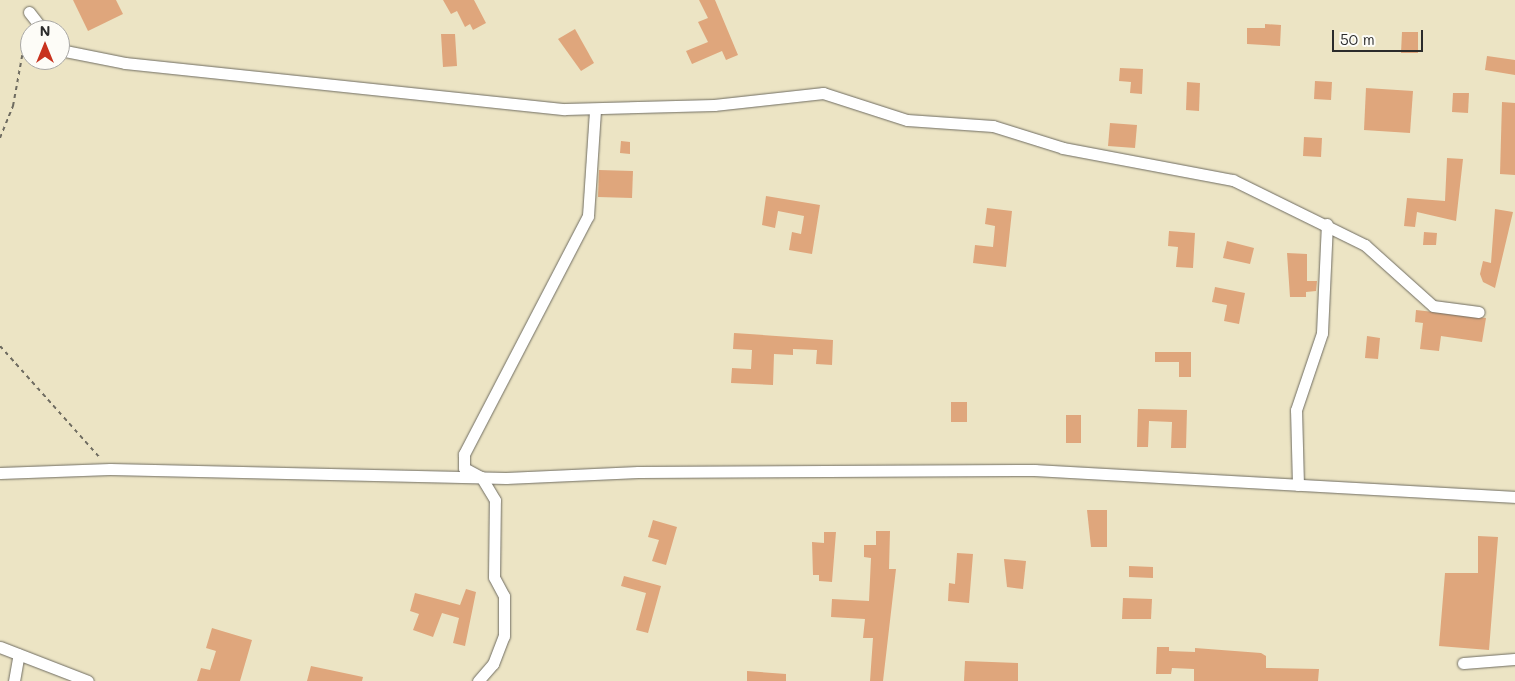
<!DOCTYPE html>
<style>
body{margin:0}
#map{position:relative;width:1515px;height:681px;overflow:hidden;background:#ece4c4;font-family:Mali,sans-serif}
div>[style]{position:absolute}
.building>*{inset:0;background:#dfa67c}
.path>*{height:2px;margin-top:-1px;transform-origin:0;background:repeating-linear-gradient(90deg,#6f6c61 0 4px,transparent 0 8px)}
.roads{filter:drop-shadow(0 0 1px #6f6c61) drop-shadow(0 0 1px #6f6c61)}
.minor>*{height:11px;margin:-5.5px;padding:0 5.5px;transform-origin:5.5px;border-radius:5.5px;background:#fff}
span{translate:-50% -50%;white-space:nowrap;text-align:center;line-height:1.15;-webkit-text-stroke:5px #fdfcf7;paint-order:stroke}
.north{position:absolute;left:20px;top:20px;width:50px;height:50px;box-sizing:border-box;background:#fdfcf7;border:1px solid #a9a8a5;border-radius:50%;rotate:0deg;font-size:14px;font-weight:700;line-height:20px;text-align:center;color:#2b2b2b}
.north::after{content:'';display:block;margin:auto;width:18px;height:22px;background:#c8321e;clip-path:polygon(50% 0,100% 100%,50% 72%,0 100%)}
.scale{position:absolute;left:1332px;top:30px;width:91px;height:22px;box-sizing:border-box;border:2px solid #2b2b2b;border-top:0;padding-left:6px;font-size:15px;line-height:18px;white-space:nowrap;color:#2b2b2b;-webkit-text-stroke:4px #fdfcf7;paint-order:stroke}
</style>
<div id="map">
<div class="building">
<div style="clip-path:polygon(73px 0,116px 0,123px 14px,88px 31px)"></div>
<div style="clip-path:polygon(443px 0,474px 0,486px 23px,473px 30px,470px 24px,465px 27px,457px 11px,451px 14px)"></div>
<div style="clip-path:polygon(699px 0,715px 0,738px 55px,726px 60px,722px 51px,692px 64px,686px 51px,708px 42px,698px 22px,708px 18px)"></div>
<div style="clip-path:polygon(1265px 24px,1281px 25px,1280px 46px,1247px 44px,1247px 28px,1265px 28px)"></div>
<div style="clip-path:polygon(575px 29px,594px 63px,581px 71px,558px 39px)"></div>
<div style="clip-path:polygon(1402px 32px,1418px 32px,1418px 53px,1401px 53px)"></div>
<div style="clip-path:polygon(441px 34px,455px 34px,457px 66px,443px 67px)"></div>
<div style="clip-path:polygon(1487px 56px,1515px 60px,1515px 75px,1485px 70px)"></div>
<div style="clip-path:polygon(1120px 68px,1143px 69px,1142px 94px,1130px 93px,1131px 82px,1119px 81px)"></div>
<div style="clip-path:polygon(1315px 81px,1332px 82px,1331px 100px,1314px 99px)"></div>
<div style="clip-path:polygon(1187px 82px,1200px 83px,1199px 111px,1186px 110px)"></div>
<div style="clip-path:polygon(1366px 88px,1413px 91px,1410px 133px,1364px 130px)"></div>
<div style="clip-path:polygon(1453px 93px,1469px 93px,1468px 113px,1452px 112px)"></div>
<div style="clip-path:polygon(1502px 102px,1515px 103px,1515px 175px,1500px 174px)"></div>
<div style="clip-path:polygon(1110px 123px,1137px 125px,1135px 148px,1108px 146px)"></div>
<div style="clip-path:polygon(1304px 137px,1322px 138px,1321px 157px,1303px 156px)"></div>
<div style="clip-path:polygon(621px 141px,630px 142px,630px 154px,620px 153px)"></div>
<div style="clip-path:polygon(1447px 158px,1463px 159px,1456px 221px,1417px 212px,1415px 227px,1404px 226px,1407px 198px,1445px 201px)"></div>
<div style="clip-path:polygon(599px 170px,633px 171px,632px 198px,598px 197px)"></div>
<div style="clip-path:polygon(766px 196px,820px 205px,812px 254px,789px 250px,792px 232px,801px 234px,804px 216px,778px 211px,775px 228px,762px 225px)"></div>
<div style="clip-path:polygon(987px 208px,1012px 211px,1006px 267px,973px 263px,975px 245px,993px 247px,995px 226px,985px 224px)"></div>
<div style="clip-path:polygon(1495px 209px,1513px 212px,1495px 288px,1483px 282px,1480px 274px,1483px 261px,1491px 263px)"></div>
<div style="clip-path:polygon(1169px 231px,1195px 233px,1193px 268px,1176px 267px,1178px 247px,1168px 246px)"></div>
<div style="clip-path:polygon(1424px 232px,1437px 233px,1436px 245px,1423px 245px)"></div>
<div style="clip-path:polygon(1227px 241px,1254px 248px,1250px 264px,1223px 258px)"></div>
<div style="clip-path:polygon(1287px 253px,1307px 254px,1307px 281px,1317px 281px,1316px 291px,1306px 292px,1306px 297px,1290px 297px)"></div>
<div style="clip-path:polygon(1215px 287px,1245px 293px,1239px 324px,1224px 321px,1227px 305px,1212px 302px)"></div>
<div style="clip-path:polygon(1416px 310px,1486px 318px,1482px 342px,1441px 336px,1439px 351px,1420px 349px,1423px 323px,1415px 322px)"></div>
<div style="clip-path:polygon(734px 333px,833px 340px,832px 365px,816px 364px,817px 350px,793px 349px,793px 355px,774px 354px,773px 385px,731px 383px,732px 368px,751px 369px,752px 350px,733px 349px)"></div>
<div style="clip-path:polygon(1367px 336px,1380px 338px,1378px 359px,1365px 358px)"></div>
<div style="clip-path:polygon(1155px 352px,1191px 352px,1191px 377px,1179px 377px,1179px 362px,1155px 362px)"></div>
<div style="clip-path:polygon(951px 402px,967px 402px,967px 422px,951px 422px)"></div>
<div style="clip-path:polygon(1138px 409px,1187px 410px,1186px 448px,1171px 448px,1172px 422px,1149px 421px,1148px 447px,1137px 447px)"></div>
<div style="clip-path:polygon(1066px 415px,1081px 415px,1081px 443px,1066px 443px)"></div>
<div style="clip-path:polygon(1087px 510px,1107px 510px,1107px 547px,1091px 547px)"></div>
<div style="clip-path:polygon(653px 520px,677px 527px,666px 565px,652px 561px,659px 540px,648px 537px)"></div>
<div style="clip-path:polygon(876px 531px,890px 531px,889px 569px,896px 569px,883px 681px,870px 681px,873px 638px,863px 638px,865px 619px,831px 617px,832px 599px,869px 601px,871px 558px,864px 557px,864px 545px,876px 545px)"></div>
<div style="clip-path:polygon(824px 532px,836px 532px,832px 582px,819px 581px,819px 575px,813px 575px,812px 542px,824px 543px)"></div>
<div style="clip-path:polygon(1478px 536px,1498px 537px,1489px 650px,1439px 646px,1445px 573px,1478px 573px)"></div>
<div style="clip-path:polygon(957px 553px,973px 554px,969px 603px,948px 601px,949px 583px,955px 584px)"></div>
<div style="clip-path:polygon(1004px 559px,1026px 561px,1023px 589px,1007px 587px)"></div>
<div style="clip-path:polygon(1129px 566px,1153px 567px,1153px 578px,1129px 577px)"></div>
<div style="clip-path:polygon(624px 576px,661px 586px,648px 633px,636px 630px,646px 593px,621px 586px)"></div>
<div style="clip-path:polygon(466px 589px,476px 592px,465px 646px,453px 643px,459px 618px,442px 613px,433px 637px,413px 630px,419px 614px,410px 611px,415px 593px,460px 605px)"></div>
<div style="clip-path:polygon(1123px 598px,1152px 599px,1151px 619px,1122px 619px)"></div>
<div style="clip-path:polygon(212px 628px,252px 640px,240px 681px,197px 681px,201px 668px,210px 670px,216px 651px,206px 648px)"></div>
<div style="clip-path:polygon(1157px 647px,1169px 647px,1169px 651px,1195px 652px,1195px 648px,1261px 653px,1266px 656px,1266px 668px,1319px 669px,1318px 681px,1194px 681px,1194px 669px,1172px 668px,1171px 674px,1156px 674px)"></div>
<div style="clip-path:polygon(965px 661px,1018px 663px,1018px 681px,964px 681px)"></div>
<div style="clip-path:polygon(311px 666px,363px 677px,362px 681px,307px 681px)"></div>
<div style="clip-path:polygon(747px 671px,786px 674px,786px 681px,747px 681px)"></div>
</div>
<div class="path">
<div style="left:0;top:138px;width:35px;rotate:-68deg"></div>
<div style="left:13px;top:106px;width:78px;rotate:-79.7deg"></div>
<div style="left:0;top:346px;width:150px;rotate:48.2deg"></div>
</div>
<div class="roads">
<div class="minor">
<div style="left:29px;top:12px;width:23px;rotate:52deg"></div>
<div style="left:60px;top:50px;width:66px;rotate:11.3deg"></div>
<div style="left:125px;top:63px;width:442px;rotate:6deg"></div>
<div style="left:565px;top:109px;width:149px;rotate:-1.5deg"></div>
<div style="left:714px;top:105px;width:110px;rotate:-6.3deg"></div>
<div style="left:823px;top:93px;width:88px;rotate:17.8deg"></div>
<div style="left:907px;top:120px;width:86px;rotate:4deg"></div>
<div style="left:993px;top:126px;width:73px;rotate:17.4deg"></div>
<div style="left:1063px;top:148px;width:173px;rotate:10.7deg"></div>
<div style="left:1233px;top:180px;width:147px;rotate:26.2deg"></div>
<div style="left:1365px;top:245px;width:91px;rotate:41.9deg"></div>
<div style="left:1433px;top:306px;width:46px;rotate:7.4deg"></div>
<div style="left:0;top:473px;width:110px;rotate:-2.1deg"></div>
<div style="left:110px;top:469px;width:396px;rotate:1.3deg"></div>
<div style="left:506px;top:478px;width:132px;rotate:-2.6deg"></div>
<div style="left:638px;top:472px;width:397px;rotate:-0.3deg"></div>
<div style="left:1035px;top:470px;width:481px;rotate:3.2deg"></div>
<div style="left:1298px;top:485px;width:75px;rotate:-91.5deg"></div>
<div style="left:1296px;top:410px;width:81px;rotate:-71.3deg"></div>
<div style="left:1322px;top:333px;width:109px;rotate:-87.4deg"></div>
<div style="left:0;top:647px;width:94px;rotate:21.1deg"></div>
<div style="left:1463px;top:663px;width:52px;rotate:-4.4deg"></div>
<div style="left:14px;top:681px;width:27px;rotate:-80deg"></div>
<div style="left:478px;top:681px;width:23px;rotate:-49deg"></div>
<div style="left:493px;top:664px;width:30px;rotate:-69deg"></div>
<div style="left:504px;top:636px;width:40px;rotate:-90deg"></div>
<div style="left:504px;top:596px;width:21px;rotate:-118deg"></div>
<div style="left:494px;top:577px;width:77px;rotate:-89.3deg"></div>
<div style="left:495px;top:500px;width:27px;rotate:-121deg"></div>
<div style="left:481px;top:477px;width:19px;rotate:-152deg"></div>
<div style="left:464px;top:468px;width:14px;rotate:-90deg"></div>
<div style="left:464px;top:454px;width:268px;rotate:-62.5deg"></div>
<div style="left:588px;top:216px;width:106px;rotate:-86.2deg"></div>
</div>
</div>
<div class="north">N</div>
<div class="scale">50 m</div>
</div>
